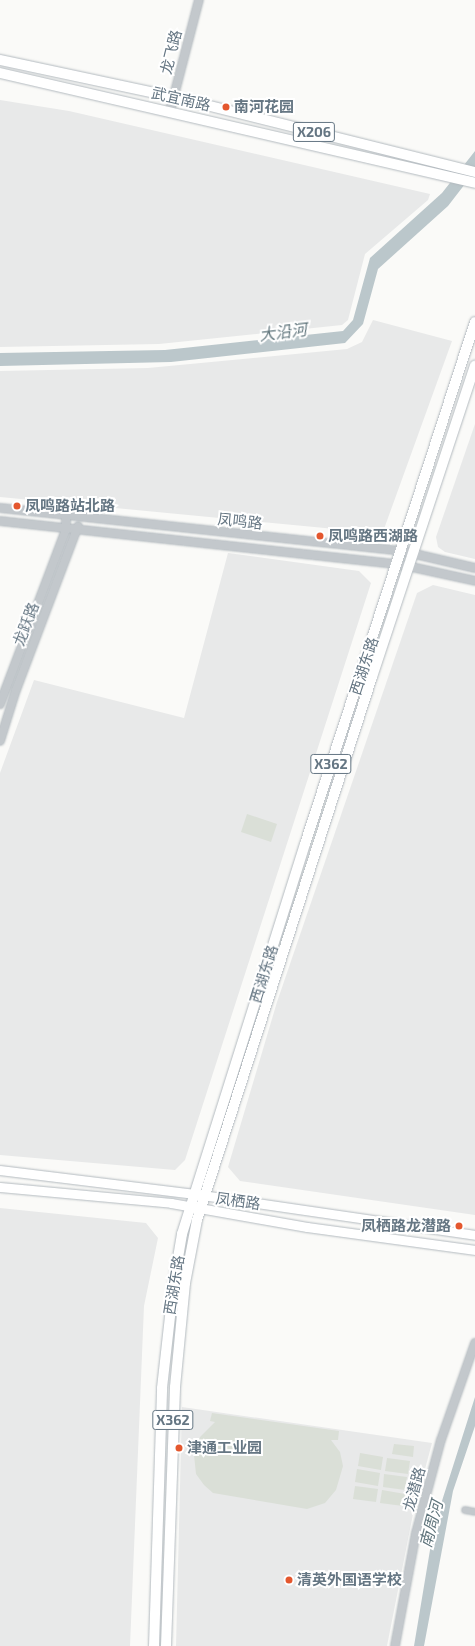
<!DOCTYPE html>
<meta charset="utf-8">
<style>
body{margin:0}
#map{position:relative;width:475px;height:1646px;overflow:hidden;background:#fafaf8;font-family:"Exo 2","Noto Sans SC",sans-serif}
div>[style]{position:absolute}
.built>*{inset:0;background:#e8e9e9}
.green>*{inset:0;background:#dadfd7}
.water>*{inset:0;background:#bbc7cb}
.roads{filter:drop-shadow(0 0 1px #b3babf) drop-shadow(0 0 1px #b3babf)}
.minor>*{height:6px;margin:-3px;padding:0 3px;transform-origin:3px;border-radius:3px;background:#c3c8cc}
.tertiary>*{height:8px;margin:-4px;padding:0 4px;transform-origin:4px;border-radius:4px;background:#c3c8cc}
.secondary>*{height:9px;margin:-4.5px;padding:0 4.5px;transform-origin:4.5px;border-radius:4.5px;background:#fff}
.primary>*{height:10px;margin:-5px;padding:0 5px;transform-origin:5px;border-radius:5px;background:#fff}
.dots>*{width:11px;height:11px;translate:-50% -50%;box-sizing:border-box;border:2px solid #fff;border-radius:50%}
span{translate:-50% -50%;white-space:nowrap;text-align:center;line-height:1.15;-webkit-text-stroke:4px #fff;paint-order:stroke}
.shield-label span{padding:1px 3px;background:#fff;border:1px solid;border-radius:3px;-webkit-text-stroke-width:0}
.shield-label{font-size:14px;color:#657683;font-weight:700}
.street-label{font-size:15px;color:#657683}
.poi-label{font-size:15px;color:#657683;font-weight:700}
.left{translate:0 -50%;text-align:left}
.right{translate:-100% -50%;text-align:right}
.water-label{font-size:16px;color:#60757c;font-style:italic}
</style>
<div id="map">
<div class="built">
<div style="clip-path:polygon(0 100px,69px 111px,430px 194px,428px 200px,365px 254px,348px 320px,342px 325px,159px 344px,0 347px)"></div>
<div style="clip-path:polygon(373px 320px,452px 341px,384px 529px,377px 533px,0 497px,0 371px,148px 368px,347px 349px,362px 342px)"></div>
<div style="clip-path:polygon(475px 424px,475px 559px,445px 552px,438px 547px,436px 537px)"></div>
<div style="clip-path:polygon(228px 553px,359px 571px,371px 583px,185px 1160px,175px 1170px,0 1155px,0 773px,34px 680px,184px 718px)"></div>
<div style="clip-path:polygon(433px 585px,475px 595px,475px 1215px,240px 1181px,228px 1167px,277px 1002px,417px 593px)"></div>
<div style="clip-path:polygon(0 1208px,146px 1223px,158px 1238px,144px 1306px,130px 1646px,0 1646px)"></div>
<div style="clip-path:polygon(182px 1407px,432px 1443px,413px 1514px,387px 1646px,176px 1646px)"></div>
</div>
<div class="green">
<div style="clip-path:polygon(247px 814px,277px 824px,271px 842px,241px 832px)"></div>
<div style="clip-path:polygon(212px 1413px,339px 1431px,338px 1440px,331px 1440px,340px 1452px,343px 1466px,336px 1490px,325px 1503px,307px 1509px,213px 1493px,204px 1485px,196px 1474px,194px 1455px,200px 1437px,215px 1422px,210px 1421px)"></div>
<div style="clip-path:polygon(394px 1444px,414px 1446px,413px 1457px,392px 1454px)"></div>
<div style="clip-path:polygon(360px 1453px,383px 1457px,381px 1470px,358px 1466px)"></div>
<div style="clip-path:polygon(387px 1458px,410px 1461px,408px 1474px,385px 1471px)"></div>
<div style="clip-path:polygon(357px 1469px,380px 1473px,378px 1486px,355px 1482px)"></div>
<div style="clip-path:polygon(384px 1474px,407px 1477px,405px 1490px,383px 1487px)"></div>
<div style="clip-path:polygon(355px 1486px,378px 1489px,376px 1502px,353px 1499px)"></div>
<div style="clip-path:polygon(382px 1490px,405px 1494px,403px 1506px,380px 1503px)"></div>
</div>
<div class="water">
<div style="clip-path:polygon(475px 151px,475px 171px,448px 206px,378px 269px,363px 324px,345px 343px,171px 362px,0 366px,0 353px,165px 350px,343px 331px,353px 320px,370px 258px,442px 193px)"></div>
<div style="clip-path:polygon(475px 1397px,475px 1426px,453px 1491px,424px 1646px,414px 1646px,434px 1526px)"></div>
</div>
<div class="roads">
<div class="minor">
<div style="left:465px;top:1510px;width:10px;rotate:11deg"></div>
</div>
<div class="tertiary">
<div style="left:170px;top:111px;width:115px;rotate:-75.4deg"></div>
<div style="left:0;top:508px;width:404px;rotate:6.1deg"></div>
<div style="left:402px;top:551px;width:75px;rotate:13.1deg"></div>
<div style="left:0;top:521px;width:400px;rotate:6.2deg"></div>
<div style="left:398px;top:564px;width:79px;rotate:12.4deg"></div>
<div style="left:0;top:704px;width:187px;rotate:-69.3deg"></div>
<div style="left:66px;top:529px;width:12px;rotate:-90deg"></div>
<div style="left:0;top:741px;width:53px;rotate:-72.6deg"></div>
<div style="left:16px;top:690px;width:175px;rotate:-69.3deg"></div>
<div style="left:395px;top:1646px;width:115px;rotate:-79.5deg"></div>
<div style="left:416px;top:1533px;width:96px;rotate:-75deg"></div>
<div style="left:441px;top:1440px;width:103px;rotate:-70.7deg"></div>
</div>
<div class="secondary">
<div style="left:0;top:1170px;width:196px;rotate:7deg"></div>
<div style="left:195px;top:1194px;width:283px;rotate:8.3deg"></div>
<div style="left:0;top:1187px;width:172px;rotate:5.3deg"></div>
<div style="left:171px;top:1203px;width:138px;rotate:10deg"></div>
<div style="left:307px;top:1227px;width:170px;rotate:7.8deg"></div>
</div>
<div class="primary">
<div style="left:0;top:60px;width:178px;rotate:12deg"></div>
<div style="left:174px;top:97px;width:310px;rotate:14deg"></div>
<div style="left:0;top:73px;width:488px;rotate:13deg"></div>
<div style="left:154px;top:1646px;width:258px;rotate:-88.2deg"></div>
<div style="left:162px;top:1388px;width:108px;rotate:-83.6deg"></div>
<div style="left:174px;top:1281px;width:48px;rotate:-80.3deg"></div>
<div style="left:182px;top:1234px;width:409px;rotate:-72.5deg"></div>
<div style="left:305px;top:844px;width:549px;rotate:-71.96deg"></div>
<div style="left:166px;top:1646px;width:259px;rotate:-88deg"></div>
<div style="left:175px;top:1387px;width:104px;rotate:-84.5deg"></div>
<div style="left:185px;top:1283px;width:64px;rotate:-79.2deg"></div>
<div style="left:197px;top:1220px;width:571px;rotate:-72.14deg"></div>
<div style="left:372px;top:677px;width:328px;rotate:-71.7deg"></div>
</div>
</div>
<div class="dots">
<div style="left:226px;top:107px;background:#e4572e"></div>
<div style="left:17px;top:506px;background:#e4572e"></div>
<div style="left:320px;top:536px;background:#e4572e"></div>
<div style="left:459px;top:1226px;background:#e4572e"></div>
<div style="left:179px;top:1448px;background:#e4572e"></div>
<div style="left:289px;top:1580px;background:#e4572e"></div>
</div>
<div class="shield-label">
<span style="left:314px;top:132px">X206</span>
<span style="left:331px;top:764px">X362</span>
<span style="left:173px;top:1420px">X362</span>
</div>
<div class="street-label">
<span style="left:171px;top:52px;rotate:-76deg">龙飞路</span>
<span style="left:181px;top:99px;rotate:13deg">武宜南路</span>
<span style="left:240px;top:521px;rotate:6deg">凤鸣路</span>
<span style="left:26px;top:624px;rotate:-69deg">龙跃路</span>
<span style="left:364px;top:666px;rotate:-72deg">西湖东路</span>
<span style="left:264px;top:974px;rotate:-73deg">西湖东路</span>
<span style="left:238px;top:1201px;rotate:8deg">凤栖路</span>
<span style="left:174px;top:1285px;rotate:-81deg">西湖东路</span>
<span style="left:414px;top:1489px;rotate:-75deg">龙潜路</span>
</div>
<div class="poi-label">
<span class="left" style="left:234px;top:107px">南河花园</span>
<span class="left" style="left:25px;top:506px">凤鸣路站北路</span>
<span class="left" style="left:328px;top:536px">凤鸣路西湖路</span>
<span class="right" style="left:451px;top:1226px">凤栖路龙潜路</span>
<span class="left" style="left:187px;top:1448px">津通工业园</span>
<span class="left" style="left:297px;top:1580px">清英外国语学校</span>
</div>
<div class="water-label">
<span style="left:283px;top:332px;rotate:-7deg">大沿河</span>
<span style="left:431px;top:1524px;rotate:-75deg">南周河</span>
</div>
</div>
